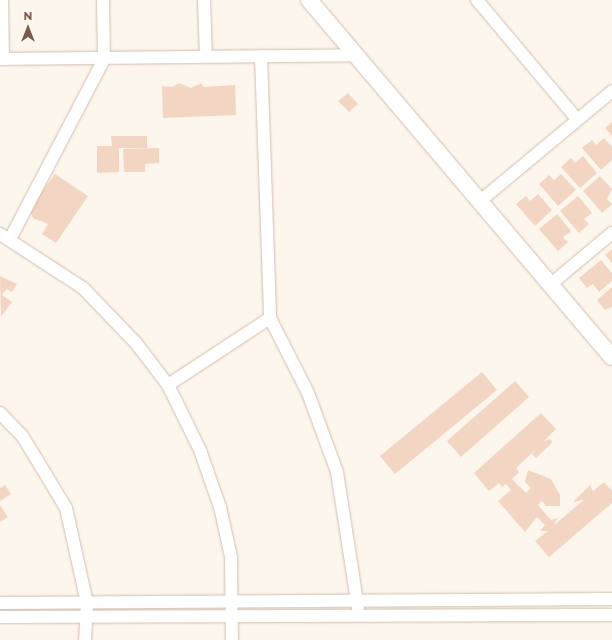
<!DOCTYPE html>
<style>
body{margin:0}
#map{position:relative;width:612px;height:640px;overflow:hidden;background:#fdf6ec;font-family:Montserrat,sans-serif}
div>[style]{position:absolute}
.building>*{inset:0;background:#f3d5c3}
.roads{filter:drop-shadow(0 0 1px #d1beb0) drop-shadow(0 0 1px #d1beb0)}
.minor>*{height:12px;margin:-6px;padding:0 6px;transform-origin:6px;border-radius:6px;background:#fff}
.secondary>*{height:16px;margin:-8px;padding:0 8px;transform-origin:8px;border-radius:8px;background:#fff}
span{translate:-50% -50%;white-space:nowrap;text-align:center;line-height:1.15;-webkit-text-stroke:3px #fffaf3;paint-order:stroke}
.north{position:absolute;left:8px;top:8px;width:40px;height:40px;-webkit-text-stroke:3px #fffaf3;paint-order:stroke;rotate:0deg;font-size:11px;font-weight:700;line-height:16px;text-align:center;color:#7a5c4d}
.north::after{content:'';display:block;margin:auto;width:14px;height:18px;background:#7a5c4d;clip-path:polygon(50% 0,100% 100%,50% 72%,0 100%)}
</style>
<div id="map">
<div class="building">
<div style="clip-path:polygon(179px 83px,191px 88px,201px 83px,204px 87px,235px 85px,236px 115px,163px 118px,162px 86px,173px 87px)"></div>
<div style="clip-path:polygon(348px 93px,358px 104px,349px 112px,338px 101px)"></div>
<div style="clip-path:polygon(612px 122px,612px 136px,605px 128px)"></div>
<div style="clip-path:polygon(111px 136px,147px 136px,147px 148px,119px 148px,119px 172px,97px 173px,97px 146px,112px 146px)"></div>
<div style="clip-path:polygon(604px 138px,612px 147px,612px 160px,601px 170px,582px 148px,592px 140px,596px 145px)"></div>
<div style="clip-path:polygon(159px 148px,159px 163px,145px 164px,145px 172px,124px 172px,123px 149px)"></div>
<div style="clip-path:polygon(583px 156px,597px 173px,580px 188px,561px 167px,571px 158px,575px 163px)"></div>
<div style="clip-path:polygon(55px 174px,88px 196px,56px 243px,42px 234px,48px 224px,33px 218px,29px 208px)"></div>
<div style="clip-path:polygon(561px 174px,576px 190px,558px 206px,539px 184px,549px 175px,554px 180px)"></div>
<div style="clip-path:polygon(600px 176px,612px 189px,607px 199px,612px 204px,602px 213px,583px 191px)"></div>
<div style="clip-path:polygon(538px 194px,552px 210px,535px 226px,516px 204px,526px 196px,530px 201px)"></div>
<div style="clip-path:polygon(578px 196px,592px 213px,584px 219px,589px 224px,579px 233px,560px 211px)"></div>
<div style="clip-path:polygon(557px 214px,571px 231px,563px 237px,568px 242px,558px 251px,539px 229px)"></div>
<div style="clip-path:polygon(612px 249px,612px 263px,605px 255px)"></div>
<div style="clip-path:polygon(601px 260px,612px 273px,612px 281px,599px 292px,593px 284px,587px 288px,579px 278px)"></div>
<div style="clip-path:polygon(0 276px,17px 284px,12px 292px,7px 289px,2px 295px,12px 302px,1px 317px)"></div>
<div style="clip-path:polygon(612px 287px,612px 307px,605px 310px,597px 300px)"></div>
<div style="clip-path:polygon(482px 372px,497px 390px,395px 474px,380px 456px)"></div>
<div style="clip-path:polygon(515px 381px,529px 397px,461px 457px,447px 441px)"></div>
<div style="clip-path:polygon(541px 413px,556px 429px,544px 441px,551px 439px,552px 443px,536px 458px,532px 454px,536px 449px,516px 468px,519px 472px,512px 479px,526px 493px,531px 488px,525px 482px,528px 470px,551px 479px,560px 495px,560px 506px,546px 506px,542px 501px,538px 505px,551px 520px,558px 518px,554px 525px,584px 500px,573px 502px,590px 485px,593px 491px,604px 482px,612px 491px,612px 503px,549px 557px,535px 541px,548px 531px,540px 531px,545px 525px,537px 517px,525px 532px,498px 501px,511px 490px,506px 484px,502px 487px,499px 483px,489px 491px,474px 473px)"></div>
<div style="clip-path:polygon(5px 485px,11px 494px,0 501px,0 488px)"></div>
<div style="clip-path:polygon(0 505px,8px 517px,0 522px)"></div>
</div>
<div class="roads">
<div class="minor">
<div style="left:2px;top:0;width:59px;rotate:89deg"></div>
<div style="left:204px;top:0;width:56px;rotate:88deg"></div>
<div style="left:477px;top:0;width:155px;rotate:50deg"></div>
<div style="left:261px;top:56px;width:262px;rotate:88deg"></div>
<div style="left:270px;top:318px;width:84px;rotate:63.1deg"></div>
<div style="left:308px;top:393px;width:84px;rotate:69.8deg"></div>
<div style="left:337px;top:472px;width:138px;rotate:81.2deg"></div>
<div style="left:0;top:59px;width:356px;rotate:-0.6deg"></div>
<div style="left:479px;top:202px;width:173px;rotate:-39.8deg"></div>
<div style="left:0;top:234px;width:99px;rotate:33deg"></div>
<div style="left:83px;top:288px;width:76px;rotate:46.1deg"></div>
<div style="left:136px;top:343px;width:53px;rotate:52.7deg"></div>
<div style="left:168px;top:385px;width:72px;rotate:63.8deg"></div>
<div style="left:200px;top:450px;width:60px;rotate:70.7deg"></div>
<div style="left:220px;top:507px;width:51px;rotate:77.6deg"></div>
<div style="left:231px;top:557px;width:83px;rotate:89.3deg"></div>
<div style="left:10px;top:239px;width:203px;rotate:-62.4deg"></div>
<div style="left:104px;top:59px;width:59px;rotate:-91deg"></div>
<div style="left:551px;top:284px;width:80px;rotate:-39.9deg"></div>
<div style="left:168px;top:385px;width:122px;rotate:-33.3deg"></div>
<div style="left:0;top:413px;width:33px;rotate:46deg"></div>
<div style="left:23px;top:437px;width:83px;rotate:58.8deg"></div>
<div style="left:66px;top:508px;width:97px;rotate:77.5deg"></div>
<div style="left:87px;top:603px;width:37px;rotate:93deg"></div>
<div style="left:0;top:603px;width:612px;rotate:-0.37deg"></div>
<div style="left:0;top:617px;width:612px;rotate:-0.19deg"></div>
</div>
<div class="secondary">
<div style="left:309px;top:0;width:468px;rotate:49.7deg"></div>
</div>
</div>
<div class="north">N</div>
</div>
